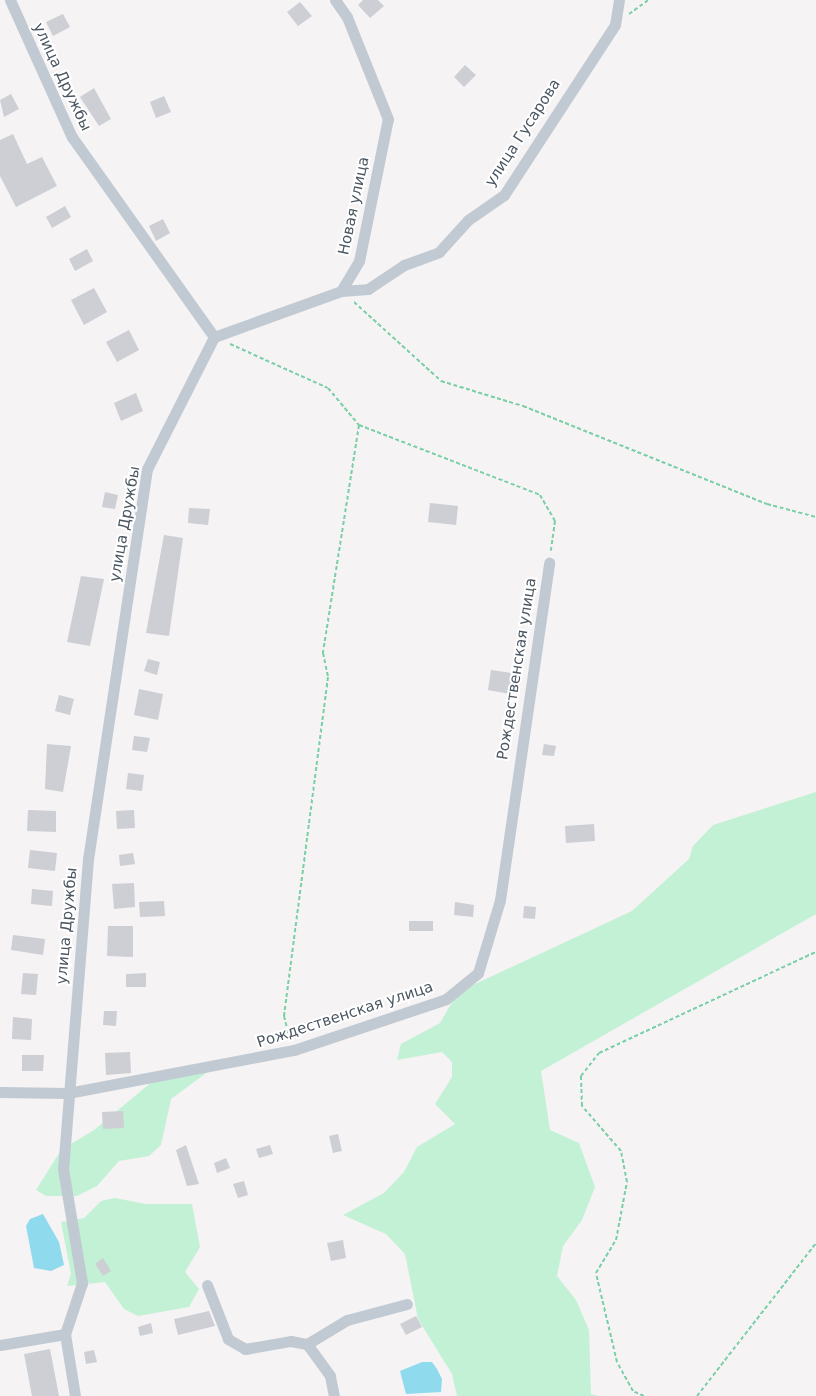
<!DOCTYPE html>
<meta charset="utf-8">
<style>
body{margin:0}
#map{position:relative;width:816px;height:1396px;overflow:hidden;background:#f5f3f3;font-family:"DejaVu Sans",sans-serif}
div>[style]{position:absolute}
.green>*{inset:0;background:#c3f1d5}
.water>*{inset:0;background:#90daee}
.building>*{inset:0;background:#cdcfd5}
.path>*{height:2px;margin-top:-1px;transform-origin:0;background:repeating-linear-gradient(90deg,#7ad0a6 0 4px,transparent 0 6.5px)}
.minor>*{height:11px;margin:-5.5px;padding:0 5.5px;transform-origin:5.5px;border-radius:5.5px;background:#c1cad2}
span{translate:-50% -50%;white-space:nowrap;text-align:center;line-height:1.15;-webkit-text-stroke:4px #fff;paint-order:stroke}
.street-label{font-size:15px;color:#4a5661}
</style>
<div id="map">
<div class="green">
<div style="clip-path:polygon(816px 792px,816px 914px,541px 1071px,550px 1130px,579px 1143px,595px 1187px,582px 1220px,563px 1246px,557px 1276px,576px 1300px,589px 1330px,591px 1394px,598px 1396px,457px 1396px,452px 1374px,418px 1319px,405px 1254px,386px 1234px,343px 1215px,384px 1193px,404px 1172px,417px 1147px,455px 1124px,435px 1104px,452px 1077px,452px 1062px,442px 1052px,397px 1060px,401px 1044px,440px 1023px,458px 992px,632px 911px,689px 859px,693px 846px,713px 825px)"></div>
<div style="clip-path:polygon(165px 1071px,209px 1071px,171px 1099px,161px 1145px,149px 1156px,119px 1161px,97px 1186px,77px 1196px,46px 1196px,36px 1190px,61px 1150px,94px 1130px)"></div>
<div style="clip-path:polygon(115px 1198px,146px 1204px,192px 1204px,200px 1247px,185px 1272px,199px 1289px,189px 1307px,138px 1316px,124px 1309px,105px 1282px,67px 1286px,71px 1274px,61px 1222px,84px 1218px,101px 1201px)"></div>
</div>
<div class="water">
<div style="clip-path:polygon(43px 1214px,59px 1242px,64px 1265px,51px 1271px,34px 1268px,26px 1226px,30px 1219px)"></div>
<div style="clip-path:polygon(422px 1362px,432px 1362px,437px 1369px,442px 1379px,441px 1392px,406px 1394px,400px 1371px)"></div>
</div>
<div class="building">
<div style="clip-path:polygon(363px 0,378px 0,384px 6px,370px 18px,358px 5px)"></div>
<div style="clip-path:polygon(300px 2px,312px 16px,298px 26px,287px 12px)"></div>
<div style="clip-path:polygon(63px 14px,70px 27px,53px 36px,46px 22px)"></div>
<div style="clip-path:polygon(465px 65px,476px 75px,464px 87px,454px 77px)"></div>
<div style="clip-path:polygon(94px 88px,111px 119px,99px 126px,80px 97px)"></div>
<div style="clip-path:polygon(11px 94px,19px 109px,4px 117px,0 100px)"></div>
<div style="clip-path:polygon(164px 96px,171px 112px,156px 118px,150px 102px)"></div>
<div style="clip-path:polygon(13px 134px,27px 164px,42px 157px,57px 186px,16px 207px,0 176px,0 140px)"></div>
<div style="clip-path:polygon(65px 206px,71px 217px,52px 228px,46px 217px)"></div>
<div style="clip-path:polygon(163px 219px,170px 233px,156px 241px,149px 226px)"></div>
<div style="clip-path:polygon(87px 249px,93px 261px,75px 271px,69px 259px)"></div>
<div style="clip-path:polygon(94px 288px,107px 312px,84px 325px,71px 300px)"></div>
<div style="clip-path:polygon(129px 330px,139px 350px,117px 362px,106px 342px)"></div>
<div style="clip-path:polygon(136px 393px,143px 411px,121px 421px,114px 403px)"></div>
<div style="clip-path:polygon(105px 492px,118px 495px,115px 509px,102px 507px)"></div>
<div style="clip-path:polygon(430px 503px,458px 506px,456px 525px,428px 522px)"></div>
<div style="clip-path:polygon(189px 508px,210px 509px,208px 525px,188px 523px)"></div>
<div style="clip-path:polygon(164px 535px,183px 538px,169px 636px,146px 633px)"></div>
<div style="clip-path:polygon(81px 576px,104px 579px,90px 646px,67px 642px)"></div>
<div style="clip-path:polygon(148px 659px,160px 662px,157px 675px,144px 671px)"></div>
<div style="clip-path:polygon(491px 670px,512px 673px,510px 694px,488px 690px)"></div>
<div style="clip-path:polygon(139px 689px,163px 694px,158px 720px,134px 715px)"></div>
<div style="clip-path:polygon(59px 695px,74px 699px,70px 715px,55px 711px)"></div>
<div style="clip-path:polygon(134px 736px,150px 738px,147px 752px,132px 750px)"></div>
<div style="clip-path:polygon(47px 744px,71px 746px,63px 792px,45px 789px)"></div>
<div style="clip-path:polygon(544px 744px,556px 746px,554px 756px,542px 755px)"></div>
<div style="clip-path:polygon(128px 773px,144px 775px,142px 791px,126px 789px)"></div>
<div style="clip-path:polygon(28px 810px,56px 811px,56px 832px,27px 831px)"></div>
<div style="clip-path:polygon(134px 810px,135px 828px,117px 829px,116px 811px)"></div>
<div style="clip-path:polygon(594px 824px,595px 841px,566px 843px,565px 826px)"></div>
<div style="clip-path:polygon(30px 850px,57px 853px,55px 871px,28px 868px)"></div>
<div style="clip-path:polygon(133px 853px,135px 864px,120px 866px,119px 855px)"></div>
<div style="clip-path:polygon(134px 883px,135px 907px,114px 909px,112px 884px)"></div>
<div style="clip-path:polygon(32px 889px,53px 891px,52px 906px,31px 904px)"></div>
<div style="clip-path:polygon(164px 901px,165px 916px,140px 917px,139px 902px)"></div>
<div style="clip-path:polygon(455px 902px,474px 905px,473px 917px,454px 915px)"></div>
<div style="clip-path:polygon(524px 906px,536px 907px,535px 919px,523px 918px)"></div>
<div style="clip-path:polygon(409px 921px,433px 921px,433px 931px,409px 931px)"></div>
<div style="clip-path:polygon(108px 926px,133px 926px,133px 957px,107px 956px)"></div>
<div style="clip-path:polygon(13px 935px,45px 939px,43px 955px,11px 950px)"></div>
<div style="clip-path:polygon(23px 973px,38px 974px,36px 995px,21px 994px)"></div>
<div style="clip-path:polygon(146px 973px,146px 987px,126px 987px,126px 974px)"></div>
<div style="clip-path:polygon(104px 1011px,117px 1011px,116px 1026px,103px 1025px)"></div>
<div style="clip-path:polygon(13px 1017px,32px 1019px,31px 1040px,12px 1039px)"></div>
<div style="clip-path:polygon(130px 1052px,131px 1073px,106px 1075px,105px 1053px)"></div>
<div style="clip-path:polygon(22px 1055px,44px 1055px,43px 1071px,22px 1071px)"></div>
<div style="clip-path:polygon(123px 1111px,124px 1128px,103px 1129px,102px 1112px)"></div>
<div style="clip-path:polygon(338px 1134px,342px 1151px,333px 1153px,329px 1136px)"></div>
<div style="clip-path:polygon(186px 1145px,199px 1184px,187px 1186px,176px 1150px)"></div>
<div style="clip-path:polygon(270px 1145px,273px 1154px,259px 1158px,256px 1149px)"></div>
<div style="clip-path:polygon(226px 1158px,230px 1168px,217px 1173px,214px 1163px)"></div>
<div style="clip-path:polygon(244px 1181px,248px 1195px,238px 1198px,233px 1184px)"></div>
<div style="clip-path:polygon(343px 1240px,346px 1258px,331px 1261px,327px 1243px)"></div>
<div style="clip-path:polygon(103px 1258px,111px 1271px,103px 1276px,95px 1264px)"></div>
<div style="clip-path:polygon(209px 1311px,215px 1326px,178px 1335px,174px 1319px)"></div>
<div style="clip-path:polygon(416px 1316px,422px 1327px,406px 1335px,400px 1324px)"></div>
<div style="clip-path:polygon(151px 1323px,153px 1333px,140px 1336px,138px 1327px)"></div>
<div style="clip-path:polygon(50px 1349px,59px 1396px,32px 1396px,24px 1354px)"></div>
<div style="clip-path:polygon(94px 1350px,97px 1362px,86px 1364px,84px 1352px)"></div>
</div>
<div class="path">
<div style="left:629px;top:14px;width:24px;rotate:-36deg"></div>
<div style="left:354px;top:302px;width:118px;rotate:42.2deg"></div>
<div style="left:441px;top:381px;width:86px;rotate:17deg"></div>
<div style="left:523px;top:406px;width:263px;rotate:21.9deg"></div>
<div style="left:767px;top:504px;width:51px;rotate:14.9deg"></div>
<div style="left:230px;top:344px;width:107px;rotate:24.2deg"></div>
<div style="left:328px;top:388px;width:48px;rotate:50deg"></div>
<div style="left:359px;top:425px;width:231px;rotate:99deg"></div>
<div style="left:323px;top:653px;width:25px;rotate:78deg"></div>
<div style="left:328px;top:677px;width:342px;rotate:97.4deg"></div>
<div style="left:284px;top:1016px;width:25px;rotate:76deg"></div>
<div style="left:359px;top:425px;width:194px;rotate:21.1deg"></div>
<div style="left:540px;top:495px;width:30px;rotate:60deg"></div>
<div style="left:555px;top:521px;width:30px;rotate:98deg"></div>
<div style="left:644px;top:1396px;width:12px;rotate:-156deg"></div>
<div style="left:633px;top:1391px;width:33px;rotate:-119deg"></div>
<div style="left:617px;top:1362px;width:91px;rotate:-103.3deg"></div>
<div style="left:596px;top:1273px;width:39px;rotate:-59deg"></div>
<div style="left:616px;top:1240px;width:59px;rotate:-79.3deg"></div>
<div style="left:627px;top:1182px;width:32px;rotate:-101deg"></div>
<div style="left:621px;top:1151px;width:60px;rotate:-130.9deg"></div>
<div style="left:582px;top:1106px;width:30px;rotate:-92deg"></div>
<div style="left:581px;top:1076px;width:29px;rotate:-52deg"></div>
<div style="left:599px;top:1053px;width:239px;rotate:-25deg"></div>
<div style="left:697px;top:1396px;width:194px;rotate:-52.1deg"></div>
</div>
<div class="minor">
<div style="left:10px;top:0;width:150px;rotate:65.7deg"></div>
<div style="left:72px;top:137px;width:245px;rotate:54.6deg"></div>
<div style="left:214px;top:337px;width:148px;rotate:116.9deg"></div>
<div style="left:147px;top:469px;width:394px;rotate:98.6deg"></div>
<div style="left:88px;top:859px;width:311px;rotate:94.6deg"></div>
<div style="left:63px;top:1169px;width:116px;rotate:80.5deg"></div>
<div style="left:82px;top:1283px;width:54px;rotate:108.4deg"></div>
<div style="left:65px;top:1334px;width:63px;rotate:80.8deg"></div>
<div style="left:341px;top:291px;width:27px;rotate:-4deg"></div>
<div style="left:368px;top:289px;width:43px;rotate:-33.7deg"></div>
<div style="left:404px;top:265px;width:37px;rotate:-20deg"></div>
<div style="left:439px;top:252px;width:43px;rotate:-47.8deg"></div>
<div style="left:468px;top:220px;width:44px;rotate:-34.8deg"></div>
<div style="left:504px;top:195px;width:203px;rotate:-56.9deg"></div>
<div style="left:615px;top:25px;width:25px;rotate:-81deg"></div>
<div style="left:214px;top:337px;width:135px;rotate:-19.9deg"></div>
<div style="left:341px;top:291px;width:35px;rotate:-59deg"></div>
<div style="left:359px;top:261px;width:145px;rotate:-78.5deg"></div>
<div style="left:388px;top:119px;width:110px;rotate:-111.9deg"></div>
<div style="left:347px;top:17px;width:21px;rotate:-125deg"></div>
<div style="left:0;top:1092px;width:68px;rotate:0.8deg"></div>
<div style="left:68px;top:1093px;width:230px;rotate:-10.8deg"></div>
<div style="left:294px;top:1050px;width:160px;rotate:-18.5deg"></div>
<div style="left:446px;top:999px;width:41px;rotate:-39.1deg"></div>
<div style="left:478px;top:973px;width:76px;rotate:-73.2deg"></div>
<div style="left:500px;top:900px;width:341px;rotate:-81.7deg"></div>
<div style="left:207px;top:1285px;width:58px;rotate:68.7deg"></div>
<div style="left:228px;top:1339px;width:20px;rotate:30deg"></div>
<div style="left:245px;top:1349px;width:47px;rotate:-9.9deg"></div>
<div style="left:291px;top:1341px;width:16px;rotate:11deg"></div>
<div style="left:307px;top:1344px;width:39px;rotate:54deg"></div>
<div style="left:330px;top:1376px;width:20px;rotate:79deg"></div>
<div style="left:307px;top:1344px;width:47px;rotate:-31deg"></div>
<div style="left:347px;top:1320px;width:62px;rotate:-14.9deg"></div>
<div style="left:0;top:1345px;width:66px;rotate:-9.6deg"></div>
</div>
<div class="street-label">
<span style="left:62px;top:77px;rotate:65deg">улица Дружбы</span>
<span style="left:523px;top:133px;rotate:-57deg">улица Гусарова</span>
<span style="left:354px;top:206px;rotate:-78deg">Новая улица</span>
<span style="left:125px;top:524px;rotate:-80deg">улица Дружбы</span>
<span style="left:517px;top:669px;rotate:-81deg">Рождественская улица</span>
<span style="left:67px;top:926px;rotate:-85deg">улица Дружбы</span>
<span style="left:345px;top:1015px;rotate:-18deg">Рождественская улица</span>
</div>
</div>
